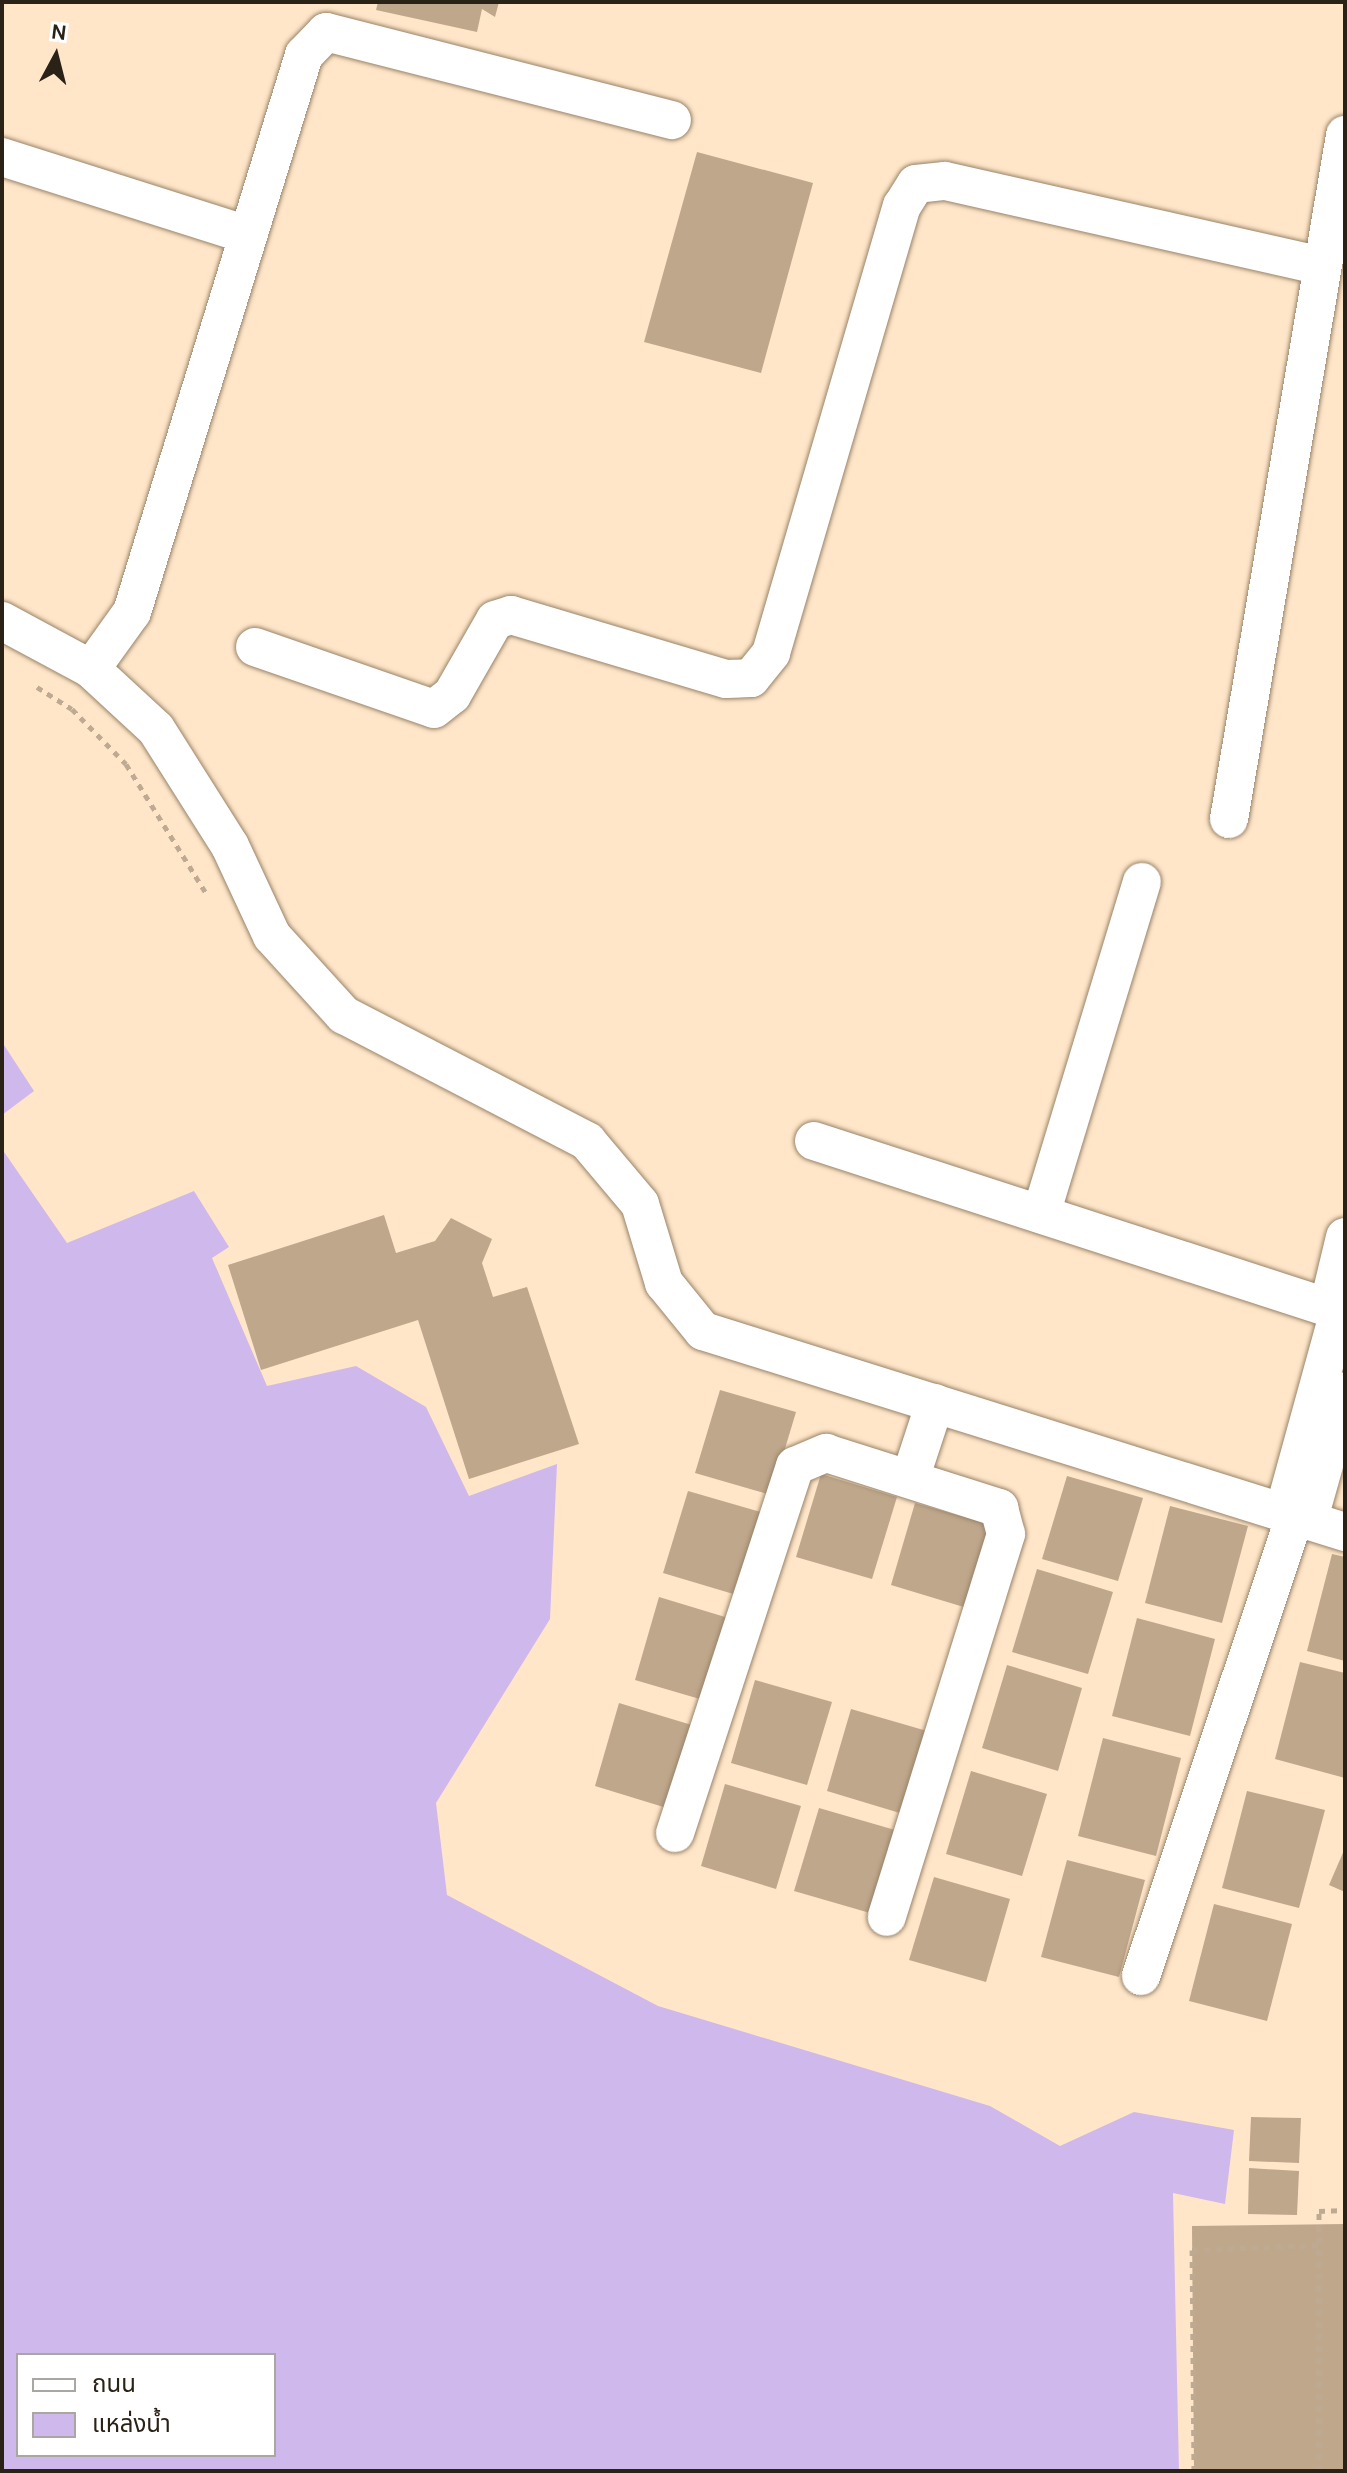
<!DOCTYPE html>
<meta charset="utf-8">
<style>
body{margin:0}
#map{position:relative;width:1347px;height:2473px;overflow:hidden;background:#ffe6c9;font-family:Karla,"Noto Sans Thai",sans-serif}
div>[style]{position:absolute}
.water>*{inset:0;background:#cfb8ec}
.building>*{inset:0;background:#bfa78c}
.path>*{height:5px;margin-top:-2.5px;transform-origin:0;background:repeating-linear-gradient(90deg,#beaa93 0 6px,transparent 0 12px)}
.roads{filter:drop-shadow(0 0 2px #998368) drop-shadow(0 0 2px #998368)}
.minor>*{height:38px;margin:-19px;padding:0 19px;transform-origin:19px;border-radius:19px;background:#fff}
span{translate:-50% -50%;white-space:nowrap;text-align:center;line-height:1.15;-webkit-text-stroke:6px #fff;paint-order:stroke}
.frame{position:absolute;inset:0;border:4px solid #2b2217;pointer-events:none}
.legend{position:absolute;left:16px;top:2353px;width:260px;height:104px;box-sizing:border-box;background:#fff;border:2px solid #aaa7a2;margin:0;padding:10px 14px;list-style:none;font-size:24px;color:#2b2217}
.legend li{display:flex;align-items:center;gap:16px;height:40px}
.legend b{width:40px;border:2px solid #aaa7a2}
.north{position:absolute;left:16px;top:16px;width:80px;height:80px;-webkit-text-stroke:6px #fff;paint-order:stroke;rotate:7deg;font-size:22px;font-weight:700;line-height:32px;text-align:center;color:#2b2217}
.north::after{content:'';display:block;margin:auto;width:28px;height:36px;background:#2b2217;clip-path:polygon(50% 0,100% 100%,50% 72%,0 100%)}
</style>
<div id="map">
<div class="water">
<div style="clip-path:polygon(2px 1042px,34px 1091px,2px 1115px)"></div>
<div style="clip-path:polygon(evenodd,2px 1149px,67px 1243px,194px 1191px,229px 1247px,212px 1258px,267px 1386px,356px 1366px,426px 1407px,469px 1496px,557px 1464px,550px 1619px,436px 1803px,447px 1895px,658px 2006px,990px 2106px,1060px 2146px,1134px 2112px,1234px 2130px,1225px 2204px,1173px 2193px,1179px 2471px,2px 2471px,2px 1149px,18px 2355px,274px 2355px,274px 2455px,18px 2455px,18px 2355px)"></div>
</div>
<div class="building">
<div style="clip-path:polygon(378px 2px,499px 2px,495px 17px,482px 9px,477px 32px,376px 10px)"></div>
<div style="clip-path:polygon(697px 152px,813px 183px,761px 373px,644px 342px)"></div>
<div style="clip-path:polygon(384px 1215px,396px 1253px,435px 1241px,451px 1218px,492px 1239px,482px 1263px,493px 1297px,527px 1287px,579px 1444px,469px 1479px,418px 1320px,261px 1370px,228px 1265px)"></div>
<div style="clip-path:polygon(720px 1390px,796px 1412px,771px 1495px,695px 1473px)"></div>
<div style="clip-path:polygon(821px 1474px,897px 1497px,872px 1579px,796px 1557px)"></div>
<div style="clip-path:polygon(1067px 1476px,1143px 1498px,1118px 1581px,1042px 1559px)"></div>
<div style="clip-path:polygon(688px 1491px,764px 1513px,740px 1596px,663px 1573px)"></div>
<div style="clip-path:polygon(915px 1503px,992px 1525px,967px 1608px,891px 1585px)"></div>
<div style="clip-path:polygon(1170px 1506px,1248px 1526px,1222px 1623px,1145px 1603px)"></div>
<div style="clip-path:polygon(1332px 1554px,1345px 1557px,1345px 1661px,1307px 1651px)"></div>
<div style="clip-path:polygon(1037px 1569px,1113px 1592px,1088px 1674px,1012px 1652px)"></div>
<div style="clip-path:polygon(659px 1597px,735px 1620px,710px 1702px,635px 1680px)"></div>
<div style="clip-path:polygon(1137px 1618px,1215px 1639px,1190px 1736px,1112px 1716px)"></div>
<div style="clip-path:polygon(1300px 1662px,1345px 1673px,1345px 1778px,1275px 1759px)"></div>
<div style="clip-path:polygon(1007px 1665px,1082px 1688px,1058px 1771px,982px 1748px)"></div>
<div style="clip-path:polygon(755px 1680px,832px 1702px,807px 1785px,731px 1763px)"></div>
<div style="clip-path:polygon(619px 1703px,695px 1726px,670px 1809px,595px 1786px)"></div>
<div style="clip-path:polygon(851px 1709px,927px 1731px,903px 1814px,827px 1791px)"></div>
<div style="clip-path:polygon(1103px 1738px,1181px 1758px,1156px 1856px,1078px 1836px)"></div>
<div style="clip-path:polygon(971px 1771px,1047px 1794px,1022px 1876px,946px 1854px)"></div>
<div style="clip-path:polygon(725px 1784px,801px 1806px,776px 1889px,701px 1866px)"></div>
<div style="clip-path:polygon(1247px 1791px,1325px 1810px,1299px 1908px,1222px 1888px)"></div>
<div style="clip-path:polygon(819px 1808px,895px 1830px,870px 1913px,794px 1891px)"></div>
<div style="clip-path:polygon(1345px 1848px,1345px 1892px,1329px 1885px)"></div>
<div style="clip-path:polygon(1067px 1860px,1145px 1880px,1119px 1977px,1041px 1957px)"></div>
<div style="clip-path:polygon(934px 1877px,1010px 1899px,986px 1982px,909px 1960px)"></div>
<div style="clip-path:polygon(1214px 1904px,1292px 1924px,1267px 2021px,1189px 2001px)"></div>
<div style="clip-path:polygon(1251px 2117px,1301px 2118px,1299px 2163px,1249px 2161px)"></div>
<div style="clip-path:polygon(1249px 2168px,1299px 2171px,1297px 2215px,1248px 2214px)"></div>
<div style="clip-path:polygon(1345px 2224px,1345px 2471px,1194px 2471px,1192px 2226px)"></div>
</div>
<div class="path">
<div style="left:37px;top:687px;width:41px;rotate:32.2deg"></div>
<div style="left:72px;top:709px;width:77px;rotate:45.5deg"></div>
<div style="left:126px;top:764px;width:155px;rotate:58.2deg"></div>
<div style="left:1194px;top:2471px;width:221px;rotate:-90.5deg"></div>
<div style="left:1192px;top:2250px;width:127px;rotate:-2.3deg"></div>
<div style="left:1319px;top:2471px;width:260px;rotate:-90deg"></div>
<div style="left:1319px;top:2211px;width:26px;rotate:-2deg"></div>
</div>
<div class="roads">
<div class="minor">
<div style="left:2px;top:157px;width:258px;rotate:17.6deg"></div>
<div style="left:2px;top:621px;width:101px;rotate:28.3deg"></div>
<div style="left:91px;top:669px;width:88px;rotate:42.7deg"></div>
<div style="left:156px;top:729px;width:138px;rotate:57.7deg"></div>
<div style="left:230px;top:846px;width:99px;rotate:65deg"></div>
<div style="left:272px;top:936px;width:107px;rotate:47.7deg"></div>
<div style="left:344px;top:1015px;width:274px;rotate:27.4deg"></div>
<div style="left:587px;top:1141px;width:82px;rotate:49.9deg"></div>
<div style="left:640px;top:1204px;width:83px;rotate:73.1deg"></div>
<div style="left:664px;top:1283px;width:62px;rotate:50.9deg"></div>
<div style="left:703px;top:1331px;width:673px;rotate:17.38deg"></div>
<div style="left:255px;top:647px;width:189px;rotate:19.1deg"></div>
<div style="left:434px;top:709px;width:23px;rotate:-38deg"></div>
<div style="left:452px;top:695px;width:86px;rotate:-60.2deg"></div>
<div style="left:495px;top:620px;width:17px;rotate:-17deg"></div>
<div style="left:511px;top:615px;width:224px;rotate:16.6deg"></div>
<div style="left:726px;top:679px;width:25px;rotate:-2deg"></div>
<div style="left:751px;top:678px;width:32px;rotate:-51deg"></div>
<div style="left:771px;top:653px;width:466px;rotate:-73.7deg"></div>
<div style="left:902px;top:206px;width:26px;rotate:-58deg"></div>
<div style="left:916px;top:184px;width:29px;rotate:-6deg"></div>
<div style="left:945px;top:181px;width:386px;rotate:12.7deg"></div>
<div style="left:91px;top:669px;width:70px;rotate:-54.3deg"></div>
<div style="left:132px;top:612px;width:583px;rotate:-72.84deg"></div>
<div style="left:304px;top:55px;width:32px;rotate:-46deg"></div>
<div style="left:326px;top:32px;width:357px;rotate:14.3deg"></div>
<div style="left:1229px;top:819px;width:694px;rotate:-80.37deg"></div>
<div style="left:814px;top:1141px;width:558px;rotate:17.95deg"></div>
<div style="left:1041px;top:1214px;width:347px;rotate:-73.1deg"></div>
<div style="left:1328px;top:1308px;width:73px;rotate:-76.5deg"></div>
<div style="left:910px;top:1479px;width:80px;rotate:-71.8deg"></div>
<div style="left:1313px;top:1504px;width:117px;rotate:-74.2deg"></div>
<div style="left:1284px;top:1511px;width:207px;rotate:-74.6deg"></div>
<div style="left:675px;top:1833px;width:386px;rotate:-71.9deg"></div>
<div style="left:795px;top:1466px;width:34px;rotate:-23deg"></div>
<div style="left:826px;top:1453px;width:182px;rotate:17.6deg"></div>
<div style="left:999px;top:1508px;width:27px;rotate:75deg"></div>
<div style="left:1006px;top:1534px;width:401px;rotate:107.3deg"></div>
<div style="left:1141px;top:1976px;width:484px;rotate:-71.5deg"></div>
</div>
</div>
<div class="frame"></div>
<ul class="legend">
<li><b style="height:10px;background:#fff"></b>ถนน</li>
<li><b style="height:22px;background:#cfb8ec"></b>แหล่งน้ำ</li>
</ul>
<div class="north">N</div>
</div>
